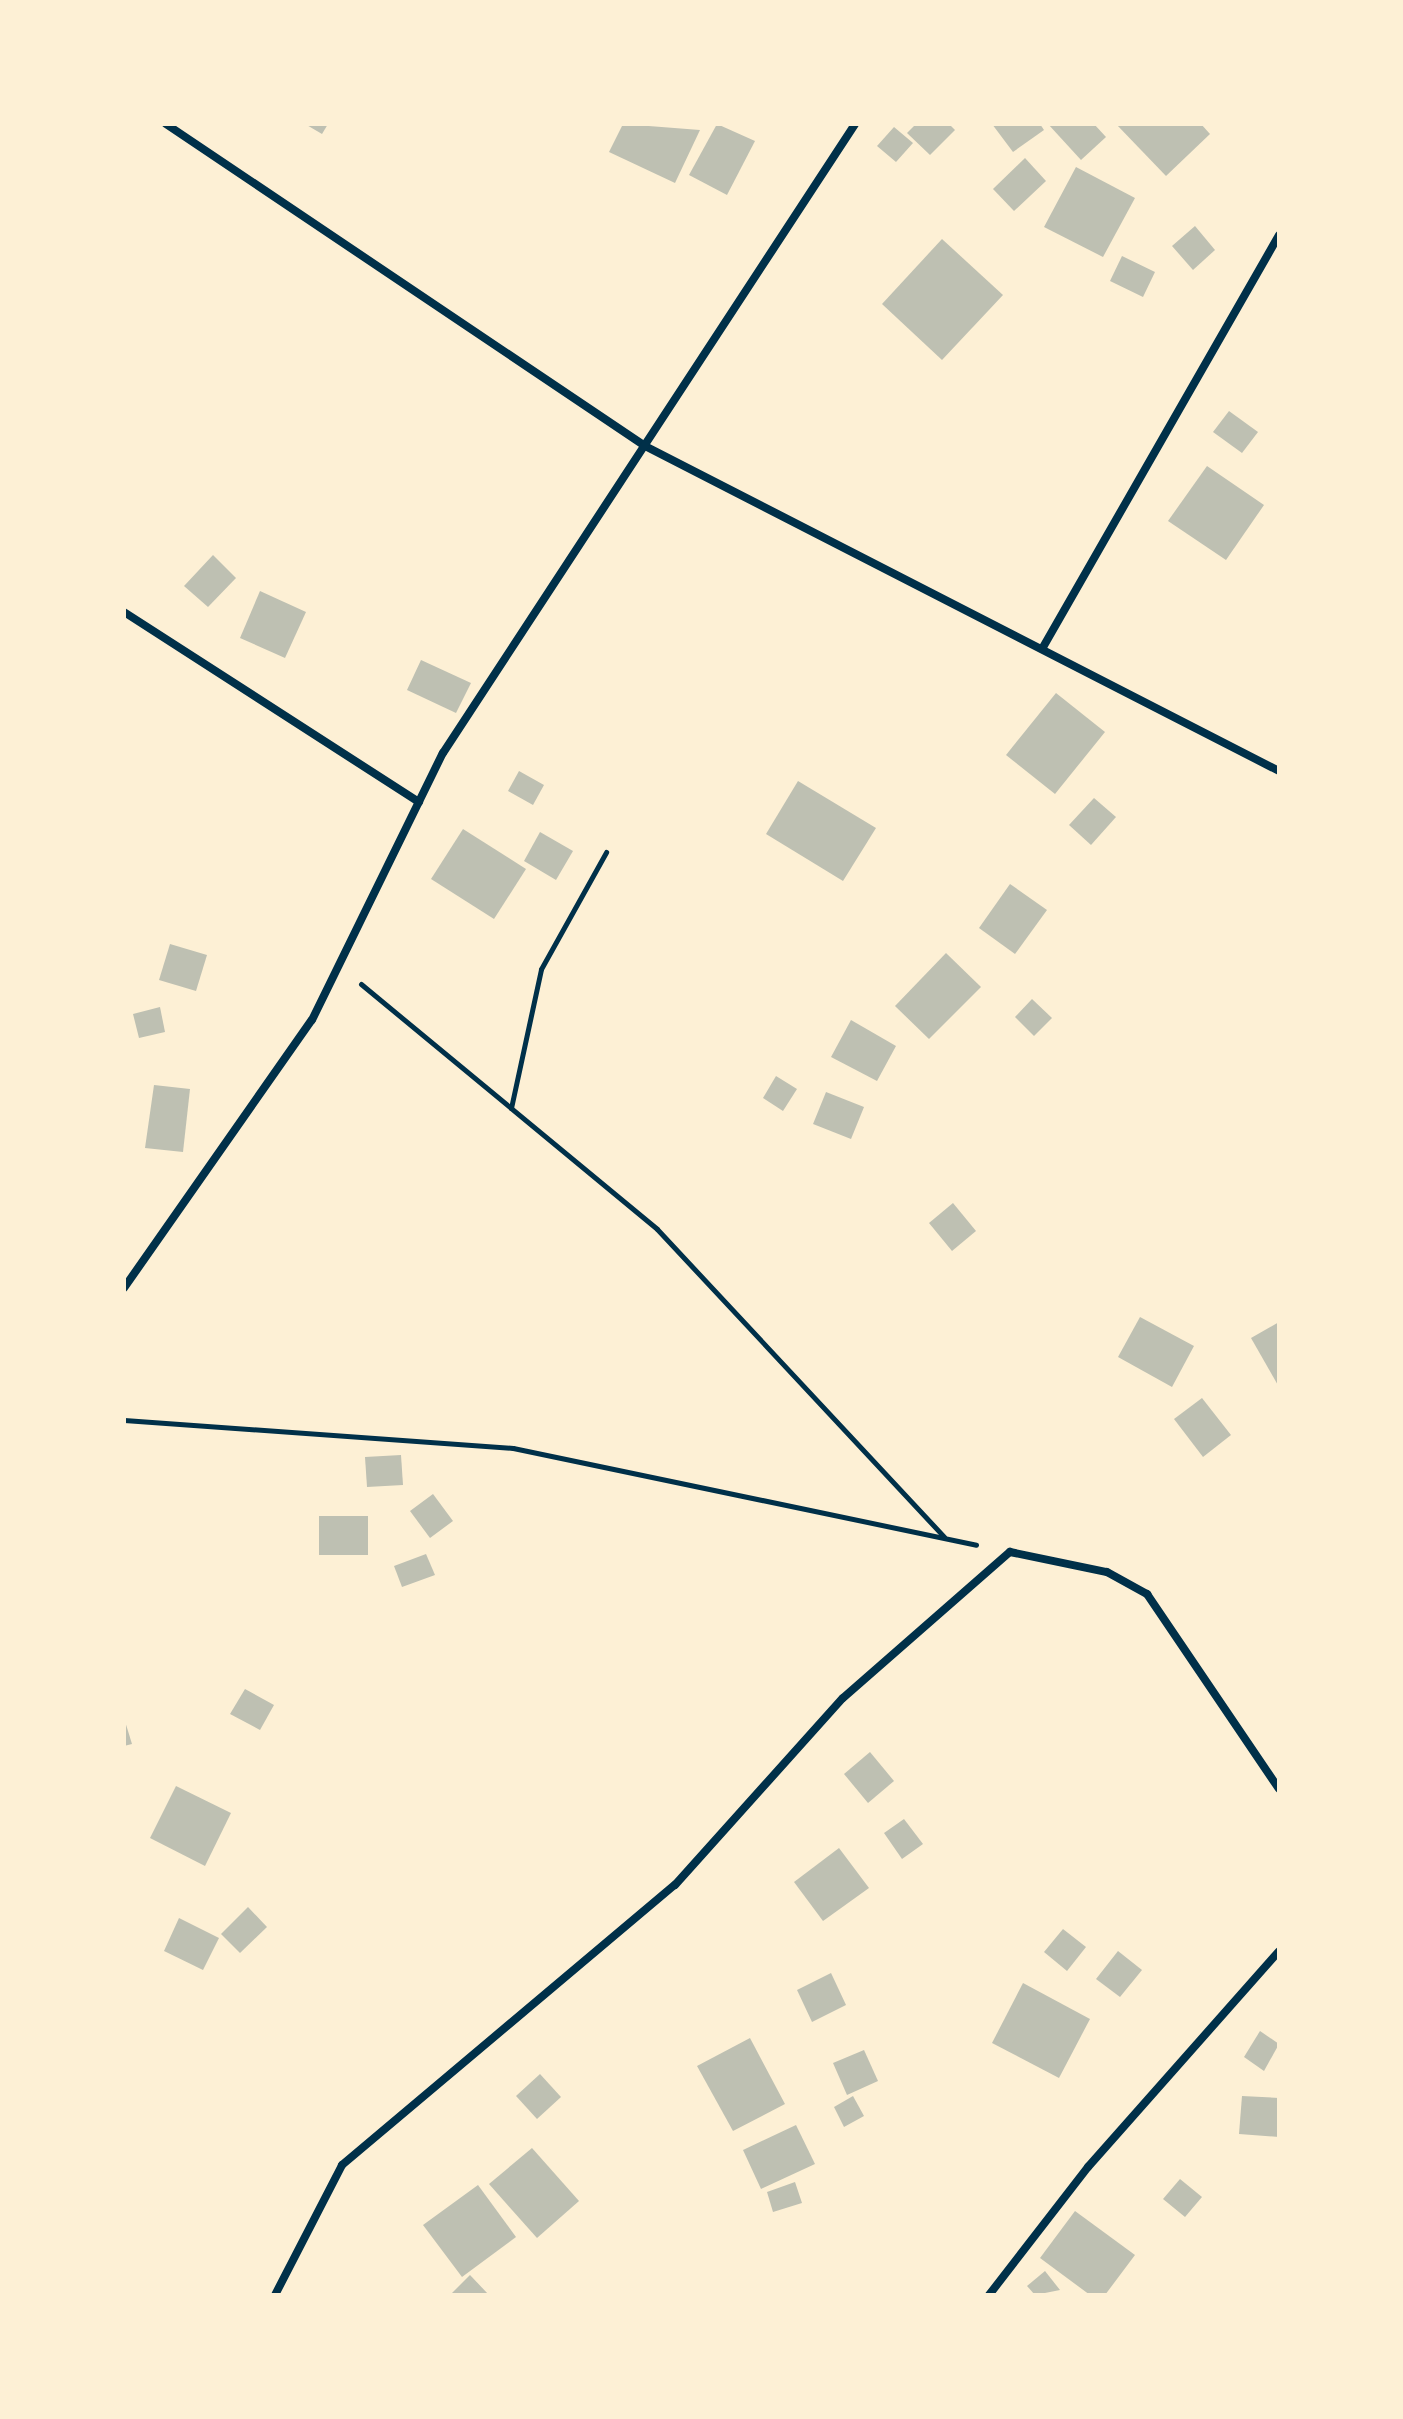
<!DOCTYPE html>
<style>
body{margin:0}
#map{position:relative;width:1403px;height:2419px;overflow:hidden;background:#fdf0d5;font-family:Mulish,sans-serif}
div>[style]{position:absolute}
.building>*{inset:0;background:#bec0b2}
.path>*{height:5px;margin:-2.5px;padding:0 2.5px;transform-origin:2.5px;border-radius:2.5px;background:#003049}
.minor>*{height:8px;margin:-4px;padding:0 4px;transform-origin:4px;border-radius:4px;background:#003049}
span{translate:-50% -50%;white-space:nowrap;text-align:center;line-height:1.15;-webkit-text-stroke:8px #fdf0d5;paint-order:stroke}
.frame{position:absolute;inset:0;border:126px solid #fdf0d5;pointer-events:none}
</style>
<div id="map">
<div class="building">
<div style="clip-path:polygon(305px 124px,328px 124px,322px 134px)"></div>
<div style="clip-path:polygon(623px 124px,700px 130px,675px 183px,609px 152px)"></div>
<div style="clip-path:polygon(717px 124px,755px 141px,727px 195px,689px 175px)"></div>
<div style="clip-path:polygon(916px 124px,949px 124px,955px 130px,930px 155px,907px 133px)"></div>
<div style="clip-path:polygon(992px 124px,1040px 124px,1044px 130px,1013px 152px)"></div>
<div style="clip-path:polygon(1048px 124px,1094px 124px,1106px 137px,1081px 160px)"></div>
<div style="clip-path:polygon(1116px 124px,1201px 124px,1210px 134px,1166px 176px)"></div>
<div style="clip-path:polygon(894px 127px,913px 143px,896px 162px,877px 146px)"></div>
<div style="clip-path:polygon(1025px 158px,1046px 181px,1014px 211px,993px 189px)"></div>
<div style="clip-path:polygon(1076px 167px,1135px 198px,1103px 257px,1044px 227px)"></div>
<div style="clip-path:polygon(1195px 226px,1215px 250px,1193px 270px,1172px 246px)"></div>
<div style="clip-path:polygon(942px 239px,1003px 295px,942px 360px,882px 304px)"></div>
<div style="clip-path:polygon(1122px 256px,1155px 272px,1143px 297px,1110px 281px)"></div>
<div style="clip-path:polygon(1229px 411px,1258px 432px,1242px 453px,1213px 432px)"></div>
<div style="clip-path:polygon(1207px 466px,1264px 505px,1226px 560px,1168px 521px)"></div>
<div style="clip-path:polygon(213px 555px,236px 578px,208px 607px,184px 586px)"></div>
<div style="clip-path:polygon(260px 591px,306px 612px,285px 658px,240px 638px)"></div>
<div style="clip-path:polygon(421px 660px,471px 683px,456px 713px,407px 690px)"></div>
<div style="clip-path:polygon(1056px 693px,1105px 732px,1055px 794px,1006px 755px)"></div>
<div style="clip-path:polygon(519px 771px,544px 785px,533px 805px,508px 791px)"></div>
<div style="clip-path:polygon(798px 781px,876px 828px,843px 881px,766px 834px)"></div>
<div style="clip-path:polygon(1094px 798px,1116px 817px,1091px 845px,1069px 825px)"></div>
<div style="clip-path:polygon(463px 829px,526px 869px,494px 919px,431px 879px)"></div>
<div style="clip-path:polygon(540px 832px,573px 851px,556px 880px,524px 861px)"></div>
<div style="clip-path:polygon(1010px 884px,1047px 910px,1015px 954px,979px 928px)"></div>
<div style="clip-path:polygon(170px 944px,207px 955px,196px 991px,159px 980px)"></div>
<div style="clip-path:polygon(946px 953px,981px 987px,929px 1039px,895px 1006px)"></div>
<div style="clip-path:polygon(1032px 999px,1052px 1018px,1034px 1036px,1015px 1017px)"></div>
<div style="clip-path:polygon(160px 1007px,165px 1032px,139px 1038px,133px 1014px)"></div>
<div style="clip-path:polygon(851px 1020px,896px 1046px,877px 1081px,831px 1057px)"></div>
<div style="clip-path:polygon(776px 1076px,797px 1089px,783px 1111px,763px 1098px)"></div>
<div style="clip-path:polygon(154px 1085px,190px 1089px,183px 1152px,145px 1148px)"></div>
<div style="clip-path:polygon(826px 1092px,864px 1107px,851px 1139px,813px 1124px)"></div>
<div style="clip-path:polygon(953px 1203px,976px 1231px,952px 1251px,929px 1223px)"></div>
<div style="clip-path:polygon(1140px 1317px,1194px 1346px,1172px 1387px,1118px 1357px)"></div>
<div style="clip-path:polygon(1279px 1322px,1279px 1387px,1251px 1338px)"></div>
<div style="clip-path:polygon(1202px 1398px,1231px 1435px,1203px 1457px,1174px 1419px)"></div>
<div style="clip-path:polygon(401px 1455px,403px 1485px,367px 1487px,365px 1457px)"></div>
<div style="clip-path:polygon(433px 1494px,453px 1521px,430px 1538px,410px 1511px)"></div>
<div style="clip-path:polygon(319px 1516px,368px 1516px,368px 1555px,319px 1555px)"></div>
<div style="clip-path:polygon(426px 1554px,435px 1575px,402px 1587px,394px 1566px)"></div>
<div style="clip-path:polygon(245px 1689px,274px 1705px,260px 1730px,230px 1714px)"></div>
<div style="clip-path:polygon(124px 1718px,132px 1744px,124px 1746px)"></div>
<div style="clip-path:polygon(870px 1752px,894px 1781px,868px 1803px,844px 1774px)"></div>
<div style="clip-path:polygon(176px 1786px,231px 1813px,205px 1866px,150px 1838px)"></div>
<div style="clip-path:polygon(904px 1819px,923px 1844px,902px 1859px,884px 1833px)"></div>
<div style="clip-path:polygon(839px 1848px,869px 1888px,823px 1921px,794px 1882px)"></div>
<div style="clip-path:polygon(248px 1907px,267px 1927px,240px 1953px,221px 1934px)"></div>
<div style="clip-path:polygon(179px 1918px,219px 1938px,203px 1970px,164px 1951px)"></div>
<div style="clip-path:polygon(1063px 1929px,1086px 1947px,1067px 1971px,1044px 1952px)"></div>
<div style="clip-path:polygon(1118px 1951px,1142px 1970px,1120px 1997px,1096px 1979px)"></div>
<div style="clip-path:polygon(831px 1973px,846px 2005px,812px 2022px,797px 1990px)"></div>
<div style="clip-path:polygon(1023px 1983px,1090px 2019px,1059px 2078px,992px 2043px)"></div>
<div style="clip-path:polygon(1260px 2031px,1279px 2044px,1264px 2071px,1244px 2057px)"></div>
<div style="clip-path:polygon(750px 2038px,785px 2104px,733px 2131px,697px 2066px)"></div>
<div style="clip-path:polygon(864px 2050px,878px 2081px,847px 2095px,833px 2063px)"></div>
<div style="clip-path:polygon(540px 2074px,561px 2097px,537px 2119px,516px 2096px)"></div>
<div style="clip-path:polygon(853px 2096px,864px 2116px,844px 2127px,834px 2107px)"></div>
<div style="clip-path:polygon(1242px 2096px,1279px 2098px,1279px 2137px,1239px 2134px)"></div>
<div style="clip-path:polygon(796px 2125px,815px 2164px,761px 2189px,743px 2150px)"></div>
<div style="clip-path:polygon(532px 2148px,579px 2201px,537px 2238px,489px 2184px)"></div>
<div style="clip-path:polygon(1180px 2179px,1202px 2197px,1185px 2217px,1163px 2199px)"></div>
<div style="clip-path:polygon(795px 2182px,802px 2203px,773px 2212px,767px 2192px)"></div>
<div style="clip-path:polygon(478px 2185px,516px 2237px,462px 2277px,423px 2225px)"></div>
<div style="clip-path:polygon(1075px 2211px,1135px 2255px,1105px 2295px,1090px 2295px,1040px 2258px)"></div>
<div style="clip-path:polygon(1045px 2271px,1060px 2290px,1035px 2295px,1027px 2286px)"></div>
<div style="clip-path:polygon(470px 2275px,489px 2295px,450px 2295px)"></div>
</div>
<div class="path">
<div style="left:361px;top:984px;width:384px;rotate:39.6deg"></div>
<div style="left:657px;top:1229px;width:421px;rotate:47deg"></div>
<div style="left:511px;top:1108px;width:142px;rotate:-77.8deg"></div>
<div style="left:541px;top:969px;width:134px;rotate:-60.9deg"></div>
<div style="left:124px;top:1420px;width:390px;rotate:4.1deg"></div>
<div style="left:513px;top:1448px;width:473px;rotate:11.8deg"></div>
</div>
<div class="minor">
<div style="left:166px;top:124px;width:577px;rotate:33.91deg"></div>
<div style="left:645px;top:446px;width:712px;rotate:27.14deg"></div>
<div style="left:124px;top:612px;width:351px;rotate:32.8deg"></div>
<div style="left:1042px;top:649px;width:477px;rotate:-60.2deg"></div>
<div style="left:124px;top:1288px;width:327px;rotate:-55deg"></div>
<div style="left:312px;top:1020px;width:297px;rotate:-63.9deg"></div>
<div style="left:443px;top:753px;width:752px;rotate:-56.77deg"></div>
<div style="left:275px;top:2295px;width:146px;rotate:-62.7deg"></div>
<div style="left:342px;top:2165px;width:435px;rotate:-40.1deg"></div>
<div style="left:675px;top:1885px;width:251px;rotate:-48.1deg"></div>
<div style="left:843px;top:1698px;width:222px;rotate:-41.2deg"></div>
<div style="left:1010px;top:1552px;width:99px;rotate:11.7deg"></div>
<div style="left:1107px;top:1572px;width:46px;rotate:28.8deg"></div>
<div style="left:1147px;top:1594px;width:235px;rotate:55.9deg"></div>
<div style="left:989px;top:2295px;width:162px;rotate:-52.3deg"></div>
<div style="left:1088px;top:2167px;width:288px;rotate:-48.5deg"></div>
</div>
<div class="frame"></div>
</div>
